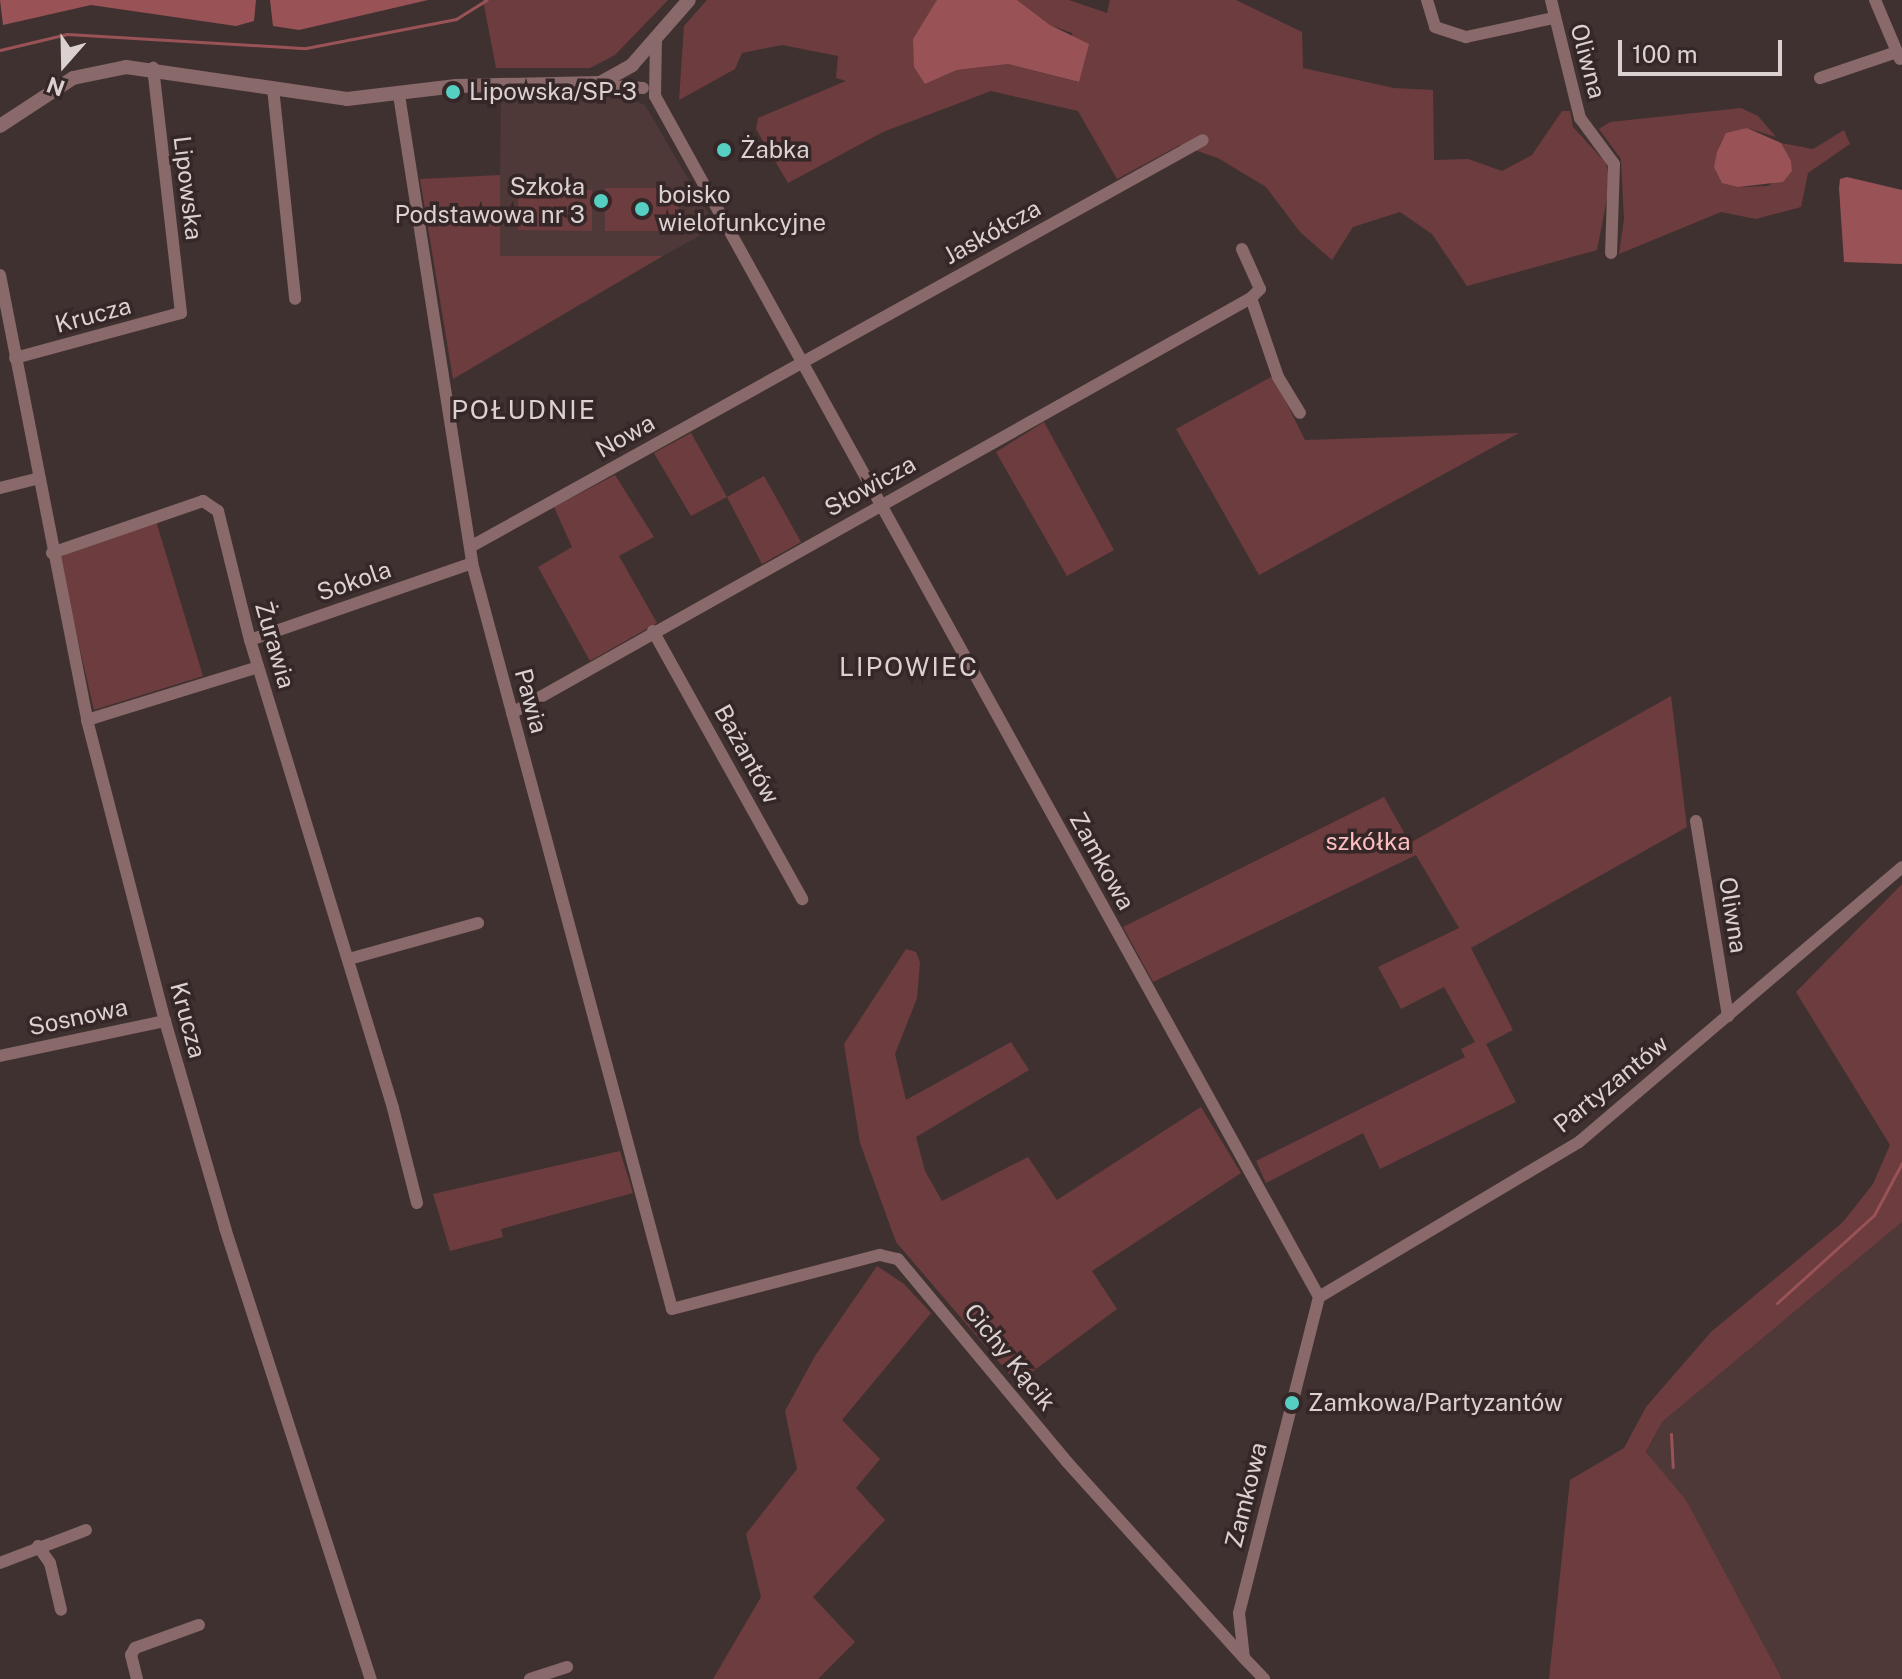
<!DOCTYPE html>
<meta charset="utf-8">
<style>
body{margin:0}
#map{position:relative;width:1902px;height:1679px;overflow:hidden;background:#403131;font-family:"Public Sans",sans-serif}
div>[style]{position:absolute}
.built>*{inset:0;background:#4e3838}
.green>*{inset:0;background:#6d3c3e}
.water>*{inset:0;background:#995356}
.stream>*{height:3px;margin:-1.5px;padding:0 1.5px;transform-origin:1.5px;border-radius:1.5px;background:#995356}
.minor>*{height:12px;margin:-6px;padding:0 6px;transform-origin:6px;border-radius:6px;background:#896969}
.tertiary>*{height:14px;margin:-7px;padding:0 7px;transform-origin:7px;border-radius:7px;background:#896969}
.dots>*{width:22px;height:22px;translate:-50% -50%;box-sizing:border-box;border:4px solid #352727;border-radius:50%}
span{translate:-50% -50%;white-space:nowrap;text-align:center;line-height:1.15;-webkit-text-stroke:7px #352727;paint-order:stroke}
.street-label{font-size:24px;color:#dbd1d1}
.poi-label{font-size:24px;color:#dbd1d1}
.left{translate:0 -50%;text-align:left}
.right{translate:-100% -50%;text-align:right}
.park-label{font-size:24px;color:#febebf}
.neighbourhood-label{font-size:26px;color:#dbd1d1;letter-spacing:2px}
.north{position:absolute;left:24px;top:24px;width:80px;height:80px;-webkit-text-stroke:6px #352727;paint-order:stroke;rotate:200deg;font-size:22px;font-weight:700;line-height:32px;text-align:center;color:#dbd1d1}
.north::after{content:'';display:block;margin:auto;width:28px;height:36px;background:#dbd1d1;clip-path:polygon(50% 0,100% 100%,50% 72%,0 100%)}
.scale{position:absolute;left:1618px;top:40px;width:164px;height:36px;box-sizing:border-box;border:4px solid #dbd1d1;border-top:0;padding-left:10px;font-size:24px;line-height:28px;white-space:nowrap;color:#dbd1d1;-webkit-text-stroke:6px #352727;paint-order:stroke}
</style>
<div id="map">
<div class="built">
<div style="clip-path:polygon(626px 97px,645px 105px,716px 227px,663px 256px,499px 256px,501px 98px)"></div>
<div style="clip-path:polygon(1902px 1222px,1902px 1679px,1782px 1679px,1646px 1453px,1662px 1422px)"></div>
</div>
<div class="green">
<div style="clip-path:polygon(483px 0,668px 0,615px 55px,590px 68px,496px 68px)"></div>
<div style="clip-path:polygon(707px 0,937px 0,925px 84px,957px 70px,1008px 64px,1078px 82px,1072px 33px,1050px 25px,1017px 0,1069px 0,1107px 13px,1110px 0,1236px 0,1302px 32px,1303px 68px,1394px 88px,1433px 90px,1434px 160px,1468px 159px,1502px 171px,1532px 155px,1562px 111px,1570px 111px,1573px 127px,1606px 163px,1610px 183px,1597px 250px,1467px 286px,1432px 234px,1400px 212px,1353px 227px,1332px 260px,1300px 232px,1266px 187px,1218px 158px,1180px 145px,1117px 179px,1078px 111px,991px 91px,883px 132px,788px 183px,756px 129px,758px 118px,846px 81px,836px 78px,838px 56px,782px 45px,742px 53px,735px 69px,679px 100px,684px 26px)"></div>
<div style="clip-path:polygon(1741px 108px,1758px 116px,1776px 137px,1747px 128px,1738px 187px,1768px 186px,1792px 171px,1781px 143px,1813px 149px,1844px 130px,1850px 144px,1808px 173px,1801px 207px,1756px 219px,1721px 212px,1619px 254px,1624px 219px,1621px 159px,1599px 129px,1610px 122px)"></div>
<div style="clip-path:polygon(500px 175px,500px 256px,663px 256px,453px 379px,420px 179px)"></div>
<div style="clip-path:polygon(605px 188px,679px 188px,679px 231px,605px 231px)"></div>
<div style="clip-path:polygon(518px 189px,592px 190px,592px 231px,518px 230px)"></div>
<div style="clip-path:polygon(1273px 376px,1305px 440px,1519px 433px,1259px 575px,1176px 429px)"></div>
<div style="clip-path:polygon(1044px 422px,1114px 550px,1067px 576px,996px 452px)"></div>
<div style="clip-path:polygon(691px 433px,727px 497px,764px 476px,801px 542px,762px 564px,727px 497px,691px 516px,654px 453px)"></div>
<div style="clip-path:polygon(615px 475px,654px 537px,619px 556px,657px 623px,590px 661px,538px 567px,572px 547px,554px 507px)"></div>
<div style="clip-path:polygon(156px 521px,203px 676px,94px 710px,59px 557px)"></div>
<div style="clip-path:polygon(1671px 696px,1687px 827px,1471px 948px,1513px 1030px,1486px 1044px,1516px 1102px,1380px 1169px,1363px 1133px,1266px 1183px,1256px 1161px,1465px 1057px,1461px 1049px,1475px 1042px,1444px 987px,1401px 1009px,1378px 967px,1459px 928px,1416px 855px,1153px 982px,1123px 927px,1384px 797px,1410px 843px)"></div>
<div style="clip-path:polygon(1902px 884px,1902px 1222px,1662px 1422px,1646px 1452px,1686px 1500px,1782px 1679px,1549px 1679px,1570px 1480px,1624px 1448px,1646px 1407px,1711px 1332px,1843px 1222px,1873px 1184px,1890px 1145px,1796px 992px)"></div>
<div style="clip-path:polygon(906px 949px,916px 952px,920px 962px,917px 998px,895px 1054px,906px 1100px,1011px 1042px,1029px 1070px,916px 1137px,925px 1171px,942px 1201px,1028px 1157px,1057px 1200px,1201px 1107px,1241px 1173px,1092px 1271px,1117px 1309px,1017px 1383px,896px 1242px,860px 1143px,844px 1044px)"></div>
<div style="clip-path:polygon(620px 1151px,633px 1193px,501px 1229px,503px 1237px,450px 1251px,433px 1194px)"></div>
<div style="clip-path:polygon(877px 1266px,904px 1284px,931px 1313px,842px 1420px,880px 1459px,856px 1488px,885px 1520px,813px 1597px,855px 1642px,818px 1679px,713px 1679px,761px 1597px,746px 1534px,797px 1469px,785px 1411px,815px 1356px)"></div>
</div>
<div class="water">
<div style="clip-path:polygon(0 0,256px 0,254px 21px,236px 26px,91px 5px,3px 25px)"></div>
<div style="clip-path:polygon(270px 0,428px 0,299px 30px,273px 26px)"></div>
<div style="clip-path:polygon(937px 0,1017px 0,1050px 25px,1089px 44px,1079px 82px,1008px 64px,957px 70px,925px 84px,914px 67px,913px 39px)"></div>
<div style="clip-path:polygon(1747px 128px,1781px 143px,1791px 161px,1792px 171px,1783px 182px,1738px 187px,1722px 183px,1714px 167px,1717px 152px,1726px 133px)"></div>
<div style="clip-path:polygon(1847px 177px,1902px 190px,1902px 264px,1844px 262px,1839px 188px,1840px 179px)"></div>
</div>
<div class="stream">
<div style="left:0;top:50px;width:69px;rotate:-13.4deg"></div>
<div style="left:67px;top:34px;width:239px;rotate:3.4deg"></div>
<div style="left:306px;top:48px;width:153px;rotate:-10.9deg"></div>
<div style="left:456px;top:19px;width:36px;rotate:-32deg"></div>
<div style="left:1777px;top:1303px;width:131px;rotate:-42.2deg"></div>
<div style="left:1874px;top:1215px;width:59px;rotate:-61.7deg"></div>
<div style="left:1671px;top:1434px;width:33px;rotate:87deg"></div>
</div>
<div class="minor">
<div style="left:1427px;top:0;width:28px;rotate:73deg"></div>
<div style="left:1435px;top:27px;width:33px;rotate:18deg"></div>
<div style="left:1466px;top:37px;width:90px;rotate:-12.2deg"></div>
<div style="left:1551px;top:0;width:122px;rotate:76.2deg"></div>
<div style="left:1580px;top:118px;width:57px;rotate:53.5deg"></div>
<div style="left:1614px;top:164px;width:89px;rotate:91.9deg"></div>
<div style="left:1875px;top:0;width:64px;rotate:67deg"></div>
<div style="left:656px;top:38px;width:58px;rotate:91deg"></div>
<div style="left:655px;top:96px;width:1372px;rotate:61.06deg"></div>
<div style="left:1319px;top:1297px;width:326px;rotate:104.2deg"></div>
<div style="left:1239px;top:1613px;width:45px;rotate:83.7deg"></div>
<div style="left:1244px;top:1658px;width:29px;rotate:46deg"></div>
<div style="left:1820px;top:78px;width:81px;rotate:-18.7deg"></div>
<div style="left:594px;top:85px;width:49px;rotate:3.5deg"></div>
<div style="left:273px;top:88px;width:212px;rotate:84deg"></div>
<div style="left:399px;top:95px;width:474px;rotate:81.1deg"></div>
<div style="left:472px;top:563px;width:772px;rotate:74.99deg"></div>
<div style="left:672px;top:1309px;width:215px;rotate:-14.6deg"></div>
<div style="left:880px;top:1255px;width:18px;rotate:13deg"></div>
<div style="left:898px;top:1259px;width:264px;rotate:50.2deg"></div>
<div style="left:1067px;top:1462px;width:264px;rotate:47.9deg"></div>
<div style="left:1242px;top:249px;width:44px;rotate:65.8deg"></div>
<div style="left:1260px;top:289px;width:13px;rotate:135deg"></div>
<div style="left:0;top:275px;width:453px;rotate:78.9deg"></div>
<div style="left:87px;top:720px;width:311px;rotate:75.5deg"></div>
<div style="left:165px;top:1021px;width:216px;rotate:73.8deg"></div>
<div style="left:225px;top:1228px;width:474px;rotate:72.1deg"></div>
<div style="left:15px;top:358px;width:172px;rotate:-15.2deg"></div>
<div style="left:181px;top:313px;width:247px;rotate:-96.5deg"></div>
<div style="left:0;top:488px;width:37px;rotate:-14deg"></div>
<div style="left:470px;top:547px;width:838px;rotate:-29.04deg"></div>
<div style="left:52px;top:553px;width:160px;rotate:-19deg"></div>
<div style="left:203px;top:501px;width:18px;rotate:34deg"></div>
<div style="left:218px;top:511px;width:133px;rotate:76.1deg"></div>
<div style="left:250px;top:640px;width:489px;rotate:73deg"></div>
<div style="left:393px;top:1108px;width:98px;rotate:75.8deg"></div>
<div style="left:653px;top:631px;width:307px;rotate:60.9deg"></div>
<div style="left:250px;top:640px;width:235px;rotate:-19.1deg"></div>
<div style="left:512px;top:713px;width:848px;rotate:-29.32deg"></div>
<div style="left:1251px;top:298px;width:83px;rotate:71.1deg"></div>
<div style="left:1278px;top:377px;width:42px;rotate:58.6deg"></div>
<div style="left:87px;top:720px;width:179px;rotate:-17.2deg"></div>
<div style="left:1696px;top:821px;width:198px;rotate:80.7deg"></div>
<div style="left:349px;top:959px;width:134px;rotate:-15.6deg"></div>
<div style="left:0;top:1056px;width:169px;rotate:-12deg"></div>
<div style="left:1319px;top:1297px;width:303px;rotate:-30.8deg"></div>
<div style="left:1579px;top:1142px;width:424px;rotate:-40.4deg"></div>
<div style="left:38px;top:1546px;width:21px;rotate:55deg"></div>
<div style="left:50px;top:1563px;width:48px;rotate:76.8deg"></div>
<div style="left:0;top:1563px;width:92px;rotate:-21deg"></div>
<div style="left:137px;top:1679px;width:25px;rotate:-104deg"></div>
<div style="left:131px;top:1655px;width:8px;rotate:-60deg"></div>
<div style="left:135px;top:1648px;width:68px;rotate:-19.8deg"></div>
<div style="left:530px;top:1679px;width:39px;rotate:-18deg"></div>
</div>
<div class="tertiary">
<div style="left:0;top:126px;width:87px;rotate:-33.3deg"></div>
<div style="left:73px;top:78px;width:54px;rotate:-11.7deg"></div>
<div style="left:126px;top:67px;width:223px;rotate:8.2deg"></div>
<div style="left:347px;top:99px;width:110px;rotate:-6.8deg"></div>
<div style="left:456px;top:86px;width:144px;rotate:-1.2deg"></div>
<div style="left:600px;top:83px;width:37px;rotate:-29deg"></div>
<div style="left:632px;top:65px;width:86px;rotate:-48.8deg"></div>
</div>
<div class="dots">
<div style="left:453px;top:92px;background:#57cec2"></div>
<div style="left:724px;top:150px;background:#57cec2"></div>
<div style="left:601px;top:201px;background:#57cec2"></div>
<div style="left:642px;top:209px;background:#57cec2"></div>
<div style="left:1292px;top:1403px;background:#57cec2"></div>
</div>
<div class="street-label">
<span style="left:1588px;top:61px;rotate:75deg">Oliwna</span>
<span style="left:188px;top:188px;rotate:83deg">Lipowska</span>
<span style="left:992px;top:232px;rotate:-29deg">Jaskółcza</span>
<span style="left:93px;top:315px;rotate:-15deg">Krucza</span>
<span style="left:625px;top:436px;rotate:-29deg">Nowa</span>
<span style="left:870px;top:486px;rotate:-29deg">Słowicza</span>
<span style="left:354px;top:581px;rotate:-19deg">Sokola</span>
<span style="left:275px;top:645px;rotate:74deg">Żurawia</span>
<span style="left:531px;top:701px;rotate:75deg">Pawia</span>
<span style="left:747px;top:754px;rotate:61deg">Bażantów</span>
<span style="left:1102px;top:861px;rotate:61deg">Zamkowa</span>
<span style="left:1733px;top:915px;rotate:81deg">Oliwna</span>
<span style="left:78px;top:1017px;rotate:-12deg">Sosnowa</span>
<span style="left:188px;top:1020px;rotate:75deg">Krucza</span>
<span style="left:1611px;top:1084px;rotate:-39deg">Partyzantów</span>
<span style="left:1010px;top:1357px;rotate:51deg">Cichy Kącik</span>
<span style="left:1246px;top:1495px;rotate:-76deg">Zamkowa</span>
</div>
<div class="poi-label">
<span class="left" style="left:469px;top:92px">Lipowska/SP-3</span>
<span class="left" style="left:740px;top:150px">Żabka</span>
<span class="right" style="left:585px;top:201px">Szkoła<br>Podstawowa nr 3</span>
<span class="left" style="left:658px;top:209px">boisko<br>wielofunkcyjne</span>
<span class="left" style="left:1308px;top:1403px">Zamkowa/Partyzantów</span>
</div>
<div class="park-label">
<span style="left:1368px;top:842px">szkółka</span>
</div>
<div class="neighbourhood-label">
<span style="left:524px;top:410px">POŁUDNIE</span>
<span style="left:909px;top:667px">LIPOWIEC</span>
</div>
<div class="north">N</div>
<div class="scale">100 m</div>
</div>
